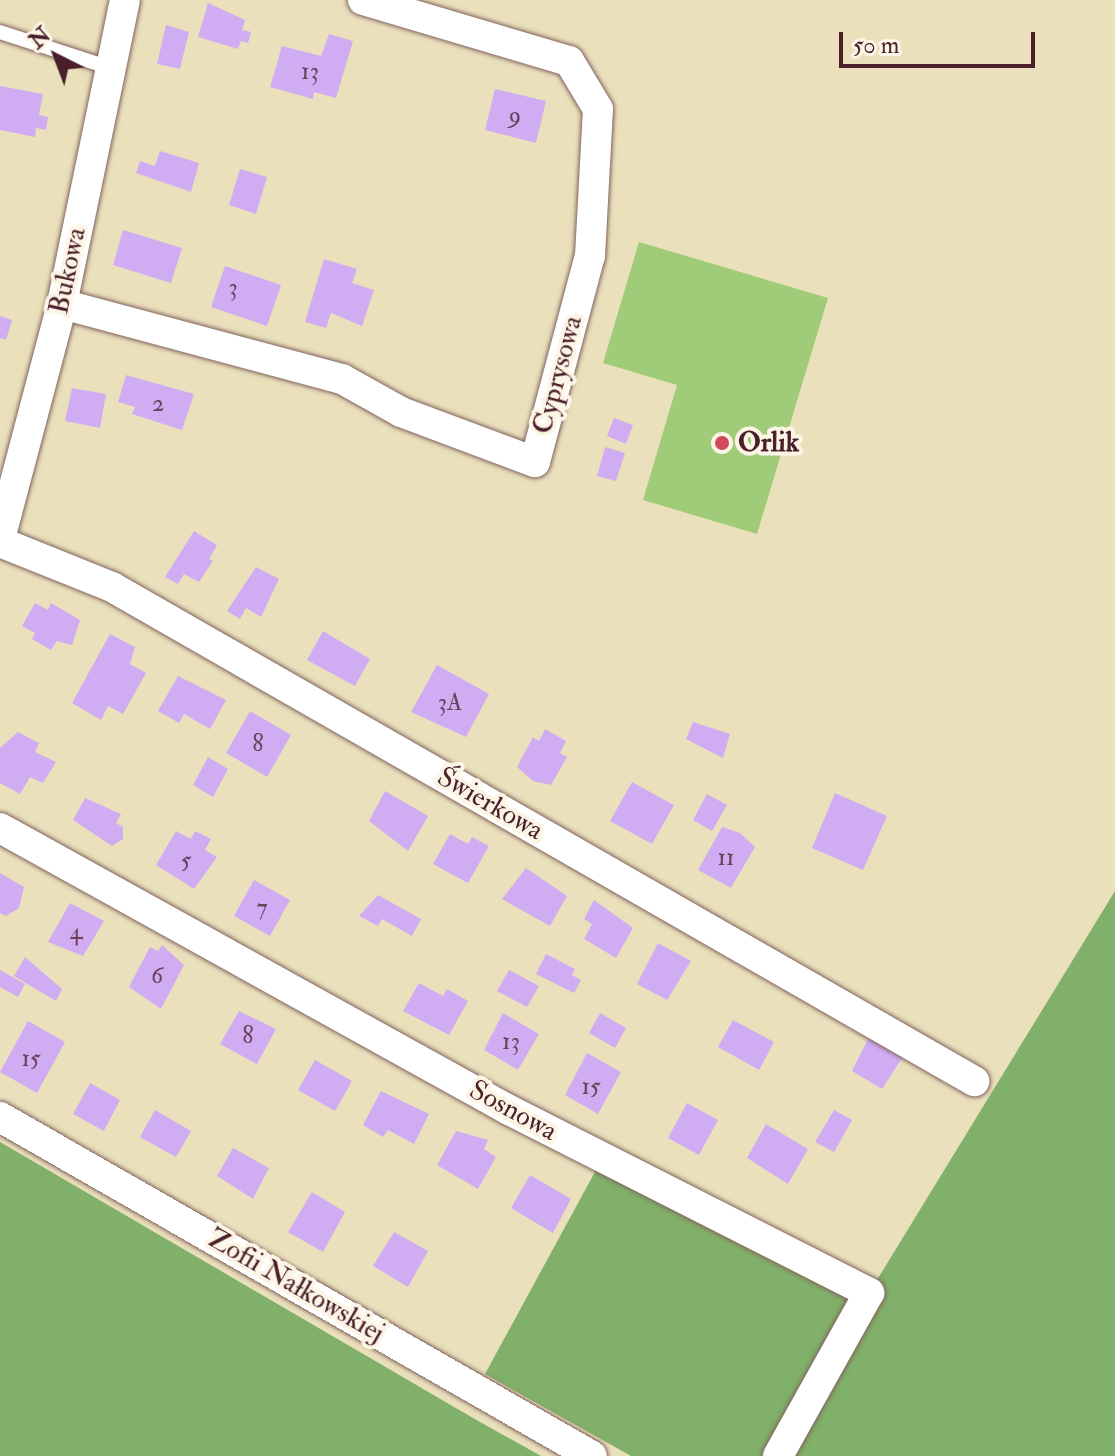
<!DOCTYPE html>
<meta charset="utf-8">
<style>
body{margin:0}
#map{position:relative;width:1115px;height:1456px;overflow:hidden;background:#eae0bc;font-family:"IM FELL Double Pica",serif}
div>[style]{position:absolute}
.green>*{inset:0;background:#a0cc79}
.forest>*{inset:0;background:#80b069}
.building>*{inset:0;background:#d0adf3}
.roads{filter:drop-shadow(0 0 2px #82635e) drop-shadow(0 0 2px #82635e)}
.lane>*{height:14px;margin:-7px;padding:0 7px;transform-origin:7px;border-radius:7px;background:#fff}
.street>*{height:30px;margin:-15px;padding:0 15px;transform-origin:15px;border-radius:15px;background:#fff}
.dots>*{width:22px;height:22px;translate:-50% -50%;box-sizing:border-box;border:4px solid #fcf5e5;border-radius:50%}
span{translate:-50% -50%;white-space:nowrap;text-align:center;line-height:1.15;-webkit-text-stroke:8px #fcf5e5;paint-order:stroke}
.number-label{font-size:24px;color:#6c425d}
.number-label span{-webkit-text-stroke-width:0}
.street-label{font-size:28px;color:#4a1f2b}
.poi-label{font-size:28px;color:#4a1f2b;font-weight:700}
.left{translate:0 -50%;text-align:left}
.north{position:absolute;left:16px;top:16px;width:80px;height:80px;-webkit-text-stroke:6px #fcf5e5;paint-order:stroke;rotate:318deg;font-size:22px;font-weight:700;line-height:32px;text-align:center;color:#4a1f2b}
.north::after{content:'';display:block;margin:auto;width:28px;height:36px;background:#4a1f2b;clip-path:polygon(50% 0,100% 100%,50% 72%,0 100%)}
.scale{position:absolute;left:839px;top:32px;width:196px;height:36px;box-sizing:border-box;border:4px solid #4a1f2b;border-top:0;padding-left:10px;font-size:24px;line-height:28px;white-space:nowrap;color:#4a1f2b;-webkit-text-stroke:6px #fcf5e5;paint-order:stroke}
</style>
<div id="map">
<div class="green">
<div style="clip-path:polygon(639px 242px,828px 298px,757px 534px,643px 500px,677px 385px,603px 363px)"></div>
</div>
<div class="forest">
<div style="clip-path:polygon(1115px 891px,1115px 1456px,631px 1456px,485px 1374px,602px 1159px,869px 1293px)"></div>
<div style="clip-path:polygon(0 1142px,473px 1418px,541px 1456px,0 1456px)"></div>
</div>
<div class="building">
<div style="clip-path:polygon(208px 3px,245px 20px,242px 30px,251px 32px,248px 43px,241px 41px,238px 49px,198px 37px)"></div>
<div style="clip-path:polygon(166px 25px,189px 32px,180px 69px,157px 64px)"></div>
<div style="clip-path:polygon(329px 34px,353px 41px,336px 98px,314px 92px,313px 99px,270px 87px,282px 46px,321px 56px)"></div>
<div style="clip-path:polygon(0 86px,43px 94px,39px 115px,48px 117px,46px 130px,36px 128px,35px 137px,0 130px)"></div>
<div style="clip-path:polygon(495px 89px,546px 101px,536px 143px,485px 130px)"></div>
<div style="clip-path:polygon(160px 151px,199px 163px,191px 192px,136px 173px,140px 161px,155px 166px)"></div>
<div style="clip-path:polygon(240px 169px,267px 177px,256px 214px,229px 205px)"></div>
<div style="clip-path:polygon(123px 230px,182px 248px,171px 283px,113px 265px)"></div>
<div style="clip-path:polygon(324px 259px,357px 269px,352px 283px,374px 290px,362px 326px,331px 313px,326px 328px,305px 322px)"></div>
<div style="clip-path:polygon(225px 266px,281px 285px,267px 326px,211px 307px)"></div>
<div style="clip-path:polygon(0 316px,12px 320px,6px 340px,0 338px)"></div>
<div style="clip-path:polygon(126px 375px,194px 394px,182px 430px,132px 414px,135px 407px,118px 402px)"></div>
<div style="clip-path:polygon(72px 388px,106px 394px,100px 428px,65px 421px)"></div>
<div style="clip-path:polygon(614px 418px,633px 425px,626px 444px,607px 436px)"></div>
<div style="clip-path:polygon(605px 447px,625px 453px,616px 481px,597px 476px)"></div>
<div style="clip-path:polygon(194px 531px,217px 545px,209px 559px,213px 561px,199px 582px,184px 574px,178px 584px,165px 577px)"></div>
<div style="clip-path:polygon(256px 567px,279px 579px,261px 617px,246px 608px,240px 619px,227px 611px)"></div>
<div style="clip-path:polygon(35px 603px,48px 610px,51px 603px,80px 620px,72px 645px,57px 641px,51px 650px,32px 639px,35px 633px,22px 626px)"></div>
<div style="clip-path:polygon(323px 631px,370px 659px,355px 686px,307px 660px)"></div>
<div style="clip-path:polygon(110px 634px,135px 647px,130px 664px,146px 673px,123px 714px,108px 706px,101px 720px,72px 703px)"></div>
<div style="clip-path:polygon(437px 665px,489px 694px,466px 737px,411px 712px)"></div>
<div style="clip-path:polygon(178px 676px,226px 700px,210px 729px,184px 714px,179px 723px,158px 711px)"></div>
<div style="clip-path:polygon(250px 711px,291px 735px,267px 777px,226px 753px)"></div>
<div style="clip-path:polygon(693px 722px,730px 734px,723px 758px,686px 739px)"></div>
<div style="clip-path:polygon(545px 729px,566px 741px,560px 753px,567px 757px,551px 785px,533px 781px,517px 767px,533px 737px,539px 741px)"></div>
<div style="clip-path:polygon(18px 732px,39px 743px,35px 752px,56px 762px,43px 783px,30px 777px,20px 794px,0 783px,0 748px)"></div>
<div style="clip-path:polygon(208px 757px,228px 769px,213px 797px,193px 785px)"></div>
<div style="clip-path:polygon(632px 782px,674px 805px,652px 844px,610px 821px)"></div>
<div style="clip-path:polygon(385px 791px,428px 816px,408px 851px,369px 821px)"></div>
<div style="clip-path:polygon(835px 793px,887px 816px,863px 870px,812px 848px)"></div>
<div style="clip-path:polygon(707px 794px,727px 805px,712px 831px,693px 820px)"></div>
<div style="clip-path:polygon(85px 798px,121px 814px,116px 823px,123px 827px,123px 839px,112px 846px,73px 820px)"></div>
<div style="clip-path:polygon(722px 827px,740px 833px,755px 847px,731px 888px,698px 870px)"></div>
<div style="clip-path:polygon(176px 831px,191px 839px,195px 831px,211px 839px,205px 850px,217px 857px,194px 889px,156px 865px)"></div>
<div style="clip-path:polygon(450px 834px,468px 844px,472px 837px,489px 846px,468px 883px,433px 864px)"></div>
<div style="clip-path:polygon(526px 868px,567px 896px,550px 926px,502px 899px)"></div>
<div style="clip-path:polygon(0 873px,24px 887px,19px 908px,6px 916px,0 913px)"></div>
<div style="clip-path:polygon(254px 880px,290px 900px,270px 936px,234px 916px)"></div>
<div style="clip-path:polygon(378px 895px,421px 919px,412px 936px,382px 919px,378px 926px,359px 916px)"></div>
<div style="clip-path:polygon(594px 900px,633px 928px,616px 958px,584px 939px,592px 924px,584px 919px)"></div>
<div style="clip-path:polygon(70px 903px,104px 921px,83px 956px,48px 942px)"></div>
<div style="clip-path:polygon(658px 943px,691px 961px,667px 1000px,637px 984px)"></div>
<div style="clip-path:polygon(162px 945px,184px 965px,161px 1009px,129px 987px,150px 947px,158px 951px)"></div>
<div style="clip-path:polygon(546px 954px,575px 969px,572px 975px,581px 980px,574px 993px,536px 974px)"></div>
<div style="clip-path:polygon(25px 957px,62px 989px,56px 1001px,14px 976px)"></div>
<div style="clip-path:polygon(0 970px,25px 984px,18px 997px,0 987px)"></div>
<div style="clip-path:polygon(509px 970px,539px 986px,527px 1007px,497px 991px)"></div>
<div style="clip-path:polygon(419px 983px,443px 996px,447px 989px,468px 1001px,449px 1035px,403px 1011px)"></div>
<div style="clip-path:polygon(239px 1011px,276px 1029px,257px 1064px,220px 1044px)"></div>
<div style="clip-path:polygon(503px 1013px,539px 1034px,518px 1070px,484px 1050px)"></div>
<div style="clip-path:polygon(600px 1013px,626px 1028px,615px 1048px,589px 1033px)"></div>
<div style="clip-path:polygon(879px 1017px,915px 1038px,882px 1089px,852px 1071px)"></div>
<div style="clip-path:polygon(733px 1020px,774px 1042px,759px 1070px,718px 1047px)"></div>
<div style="clip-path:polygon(28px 1021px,65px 1042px,37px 1093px,0 1072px)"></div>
<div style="clip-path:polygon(587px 1053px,621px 1072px,598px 1114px,565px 1095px)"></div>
<div style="clip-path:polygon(315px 1060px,352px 1081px,335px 1111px,298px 1090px)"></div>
<div style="clip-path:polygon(90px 1083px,120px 1100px,104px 1131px,73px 1114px)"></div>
<div style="clip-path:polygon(381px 1091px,429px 1114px,414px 1144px,388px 1130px,383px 1137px,363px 1125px)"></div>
<div style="clip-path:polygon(687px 1103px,718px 1120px,699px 1155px,668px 1138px)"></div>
<div style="clip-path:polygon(155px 1110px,191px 1131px,176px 1157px,140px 1137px)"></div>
<div style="clip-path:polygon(834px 1110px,852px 1120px,834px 1152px,815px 1142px)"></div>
<div style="clip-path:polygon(766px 1124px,808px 1149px,788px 1184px,747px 1158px)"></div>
<div style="clip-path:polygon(456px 1131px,488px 1140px,484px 1149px,496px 1157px,478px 1189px,437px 1165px)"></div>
<div style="clip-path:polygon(233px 1148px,269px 1168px,253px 1199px,217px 1176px)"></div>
<div style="clip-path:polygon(530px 1175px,571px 1199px,553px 1233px,511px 1208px)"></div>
<div style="clip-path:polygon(312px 1192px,345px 1212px,323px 1252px,288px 1232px)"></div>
<div style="clip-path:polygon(394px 1232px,428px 1251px,408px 1287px,373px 1266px)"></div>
</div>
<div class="roads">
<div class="lane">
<div style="left:0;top:32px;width:117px;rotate:18deg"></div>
</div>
<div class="street">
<div style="left:62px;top:304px;width:290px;rotate:15deg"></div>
<div style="left:342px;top:379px;width:68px;rotate:29.2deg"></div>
<div style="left:401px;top:412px;width:143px;rotate:20.5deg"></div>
<div style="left:535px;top:462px;width:213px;rotate:-75.1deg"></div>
<div style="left:590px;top:256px;width:147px;rotate:-86.9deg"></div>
<div style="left:598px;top:109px;width:56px;rotate:-121.1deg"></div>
<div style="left:569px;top:61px;width:215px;rotate:-163.5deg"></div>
<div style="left:0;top:539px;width:243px;rotate:-75.2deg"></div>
<div style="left:62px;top:304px;width:310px;rotate:-78.3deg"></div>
<div style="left:0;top:542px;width:121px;rotate:21.9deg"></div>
<div style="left:112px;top:587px;width:994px;rotate:29.82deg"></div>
<div style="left:0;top:828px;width:582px;rotate:28.99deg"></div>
<div style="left:509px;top:1110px;width:404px;rotate:26.9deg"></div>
<div style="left:869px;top:1293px;width:187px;rotate:119.2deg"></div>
<div style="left:0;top:1117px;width:682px;rotate:29.8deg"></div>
</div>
</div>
<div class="dots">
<div style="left:722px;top:443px;background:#d1495b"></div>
</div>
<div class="number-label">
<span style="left:310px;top:72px">13</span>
<span style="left:515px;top:116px">9</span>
<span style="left:233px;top:288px">3</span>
<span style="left:158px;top:404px">2</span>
<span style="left:450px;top:703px">3A</span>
<span style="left:258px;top:744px">8</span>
<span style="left:726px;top:858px">11</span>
<span style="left:186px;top:861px">5</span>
<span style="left:262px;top:908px">7</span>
<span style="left:76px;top:932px">4</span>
<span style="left:157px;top:976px">6</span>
<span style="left:248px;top:1036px">8</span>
<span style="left:511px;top:1042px">13</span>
<span style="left:31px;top:1059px">15</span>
<span style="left:591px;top:1087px">15</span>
</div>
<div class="street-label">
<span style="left:68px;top:271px;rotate:-78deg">Bukowa</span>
<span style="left:558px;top:375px;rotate:-75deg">Cyprysowa</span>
<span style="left:490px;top:804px;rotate:30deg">Świerkowa</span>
<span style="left:513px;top:1111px;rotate:29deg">Sosnowa</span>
<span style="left:296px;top:1286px;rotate:30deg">Zofii Nałkowskiej</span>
</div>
<div class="poi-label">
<span class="left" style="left:738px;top:443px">Orlik</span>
</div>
<div class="north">N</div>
<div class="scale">50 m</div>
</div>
